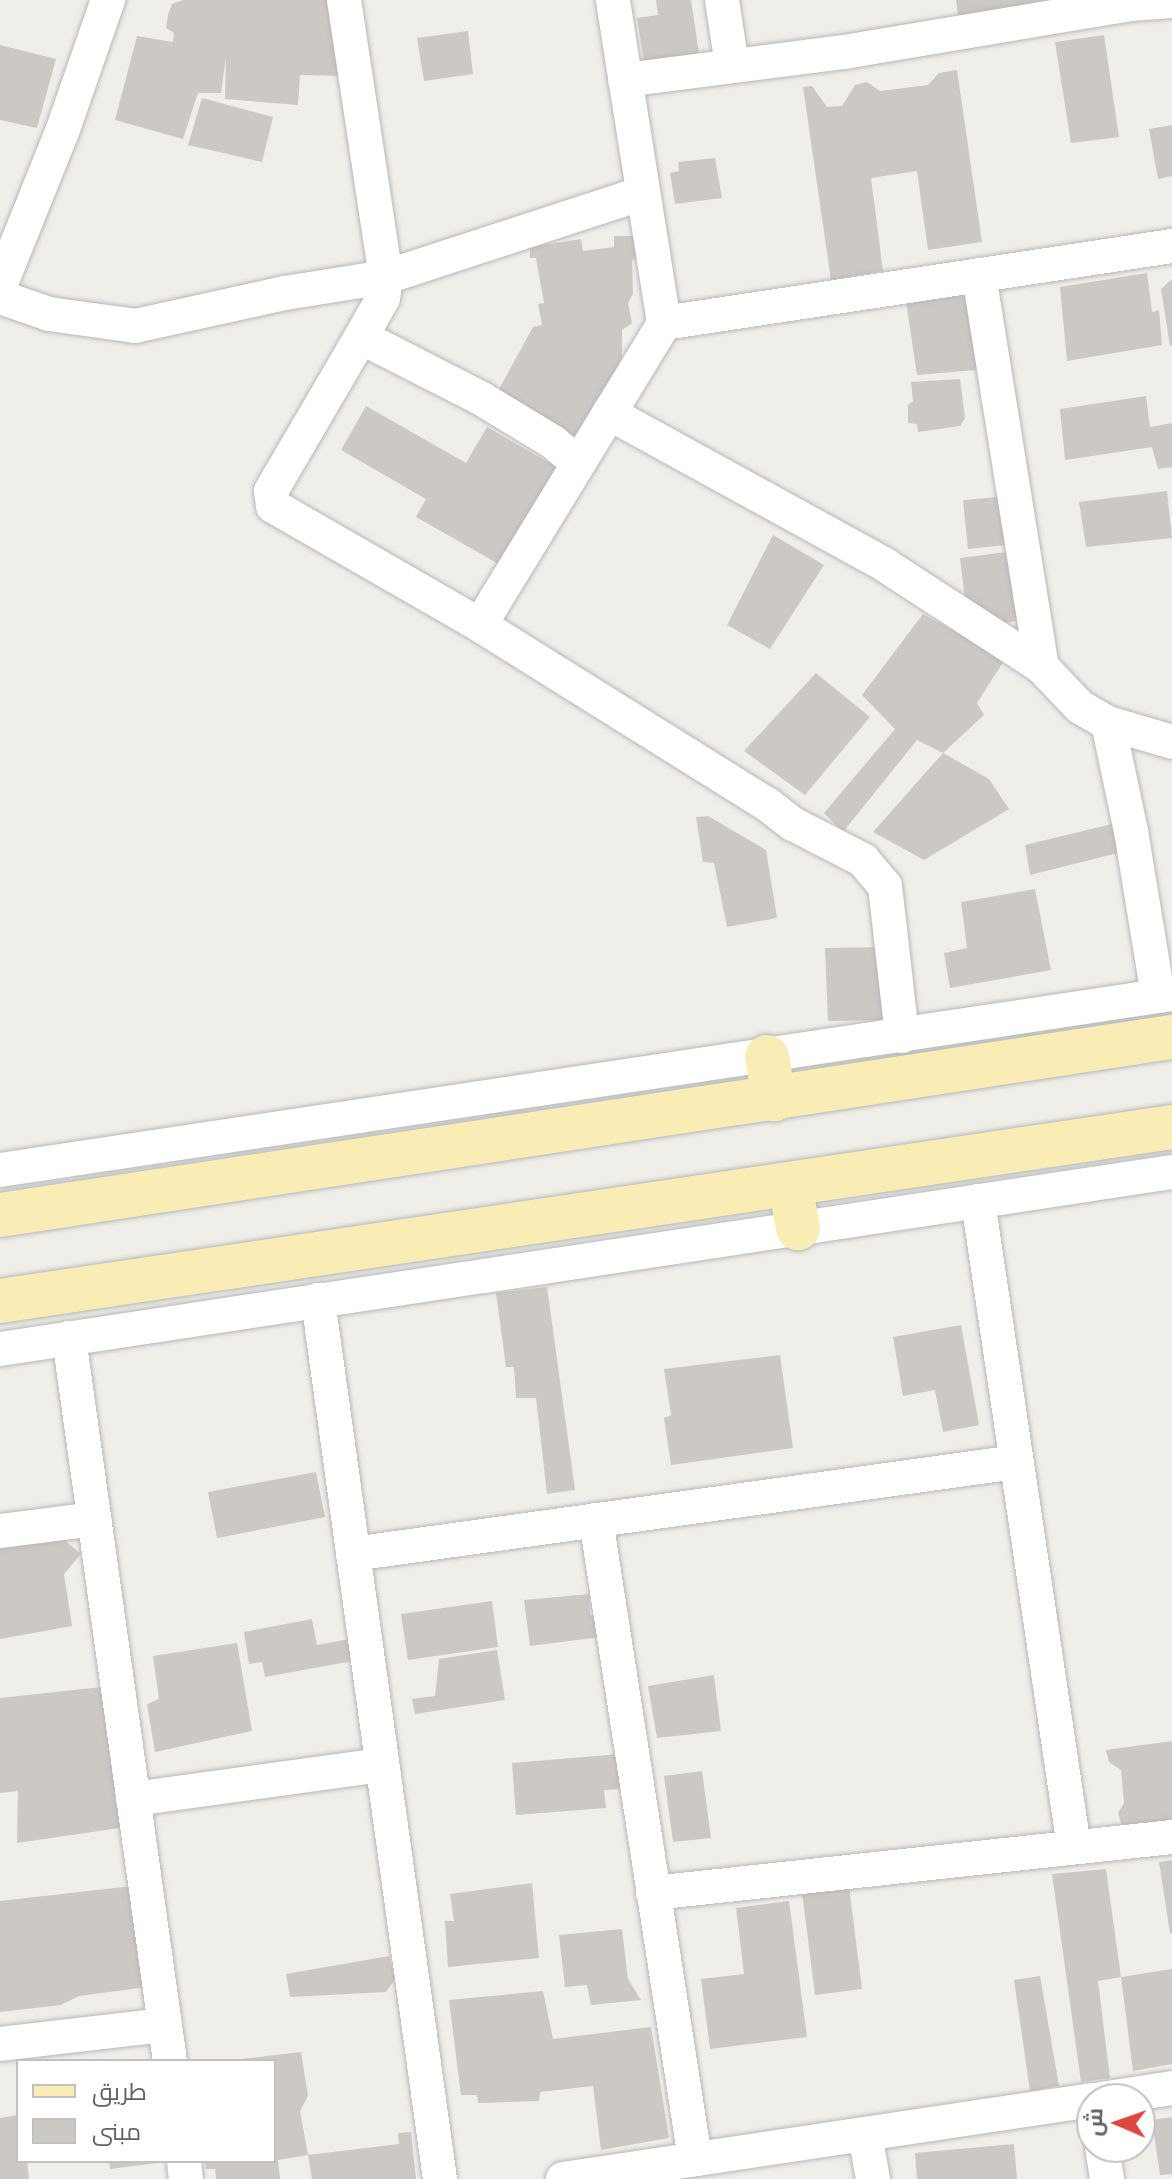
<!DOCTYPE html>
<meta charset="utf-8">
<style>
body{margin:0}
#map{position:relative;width:1172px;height:2179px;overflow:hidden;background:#f0eee8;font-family:Lato,Cairo,sans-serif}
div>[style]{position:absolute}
.building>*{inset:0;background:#ccc9c4}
.roads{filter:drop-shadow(0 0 2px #b5b8bb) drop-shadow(0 0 2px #b5b8bb)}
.minor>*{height:34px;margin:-17px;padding:0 17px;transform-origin:17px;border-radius:17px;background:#fff}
.major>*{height:44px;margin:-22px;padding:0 22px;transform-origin:22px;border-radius:22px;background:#f9ecb4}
span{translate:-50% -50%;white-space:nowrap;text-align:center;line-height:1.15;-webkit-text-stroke:6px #fff;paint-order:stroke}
.legend{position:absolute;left:16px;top:2059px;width:260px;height:104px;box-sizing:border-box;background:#fff;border:2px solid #bfc1c2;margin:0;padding:10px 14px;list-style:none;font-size:24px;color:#5f6367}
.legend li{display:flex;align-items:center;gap:16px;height:40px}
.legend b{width:40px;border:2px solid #bfc1c2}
.north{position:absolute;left:1076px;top:2083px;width:80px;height:80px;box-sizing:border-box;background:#fff;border:2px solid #bfc1c2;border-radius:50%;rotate:272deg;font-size:22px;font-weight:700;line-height:32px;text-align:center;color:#5f6367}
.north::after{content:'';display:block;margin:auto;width:28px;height:36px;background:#dc4841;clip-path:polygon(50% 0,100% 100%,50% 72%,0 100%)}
</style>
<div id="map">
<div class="building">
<div style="clip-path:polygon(183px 0,334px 0,343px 76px,300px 75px,298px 105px,225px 99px,226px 57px,221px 93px,198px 93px,183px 139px,115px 120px,137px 36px,173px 42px,174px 33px,166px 28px,168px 15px,172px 4px)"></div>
<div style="clip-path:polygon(656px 0,691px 0,699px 53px,644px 62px,637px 18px,658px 15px)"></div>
<div style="clip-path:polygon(956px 0,1067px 0,959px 23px)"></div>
<div style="clip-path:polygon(468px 31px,473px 74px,424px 81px,417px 38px)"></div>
<div style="clip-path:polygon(1104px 35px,1119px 137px,1071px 143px,1055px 42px)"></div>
<div style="clip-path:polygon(0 45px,56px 59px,37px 128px,0 120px)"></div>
<div style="clip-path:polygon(957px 70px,982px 242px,928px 250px,917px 171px,871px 178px,883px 271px,831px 280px,803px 87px,812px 86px,827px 107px,842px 106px,855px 85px,867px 82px,880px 91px,928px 85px,939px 73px)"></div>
<div style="clip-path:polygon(202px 98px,273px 117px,262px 162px,188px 145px)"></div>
<div style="clip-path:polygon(1172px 125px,1172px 176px,1158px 179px,1149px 129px)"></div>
<div style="clip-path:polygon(715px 158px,722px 198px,675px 204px,670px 173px,679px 171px,678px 162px)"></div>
<div style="clip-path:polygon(614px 236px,641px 236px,642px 256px,632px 260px,633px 294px,628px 303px,632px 323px,622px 330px,622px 359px,574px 437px,497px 393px,533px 327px,542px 325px,538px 304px,544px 303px,536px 258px,530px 258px,530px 247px,581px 239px,583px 251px,614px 247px)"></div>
<div style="clip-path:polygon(1147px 273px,1152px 312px,1159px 310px,1162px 345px,1067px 361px,1060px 287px)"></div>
<div style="clip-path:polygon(1172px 279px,1172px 346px,1170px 346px,1161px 289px)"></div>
<div style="clip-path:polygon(977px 293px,988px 369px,917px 375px,906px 302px)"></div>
<div style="clip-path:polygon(960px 379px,965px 418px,960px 426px,918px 432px,917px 424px,908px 423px,908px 405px,913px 401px,911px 382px)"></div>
<div style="clip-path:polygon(1146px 396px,1150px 427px,1172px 423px,1172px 467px,1158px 469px,1152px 447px,1065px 460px,1060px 409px)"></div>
<div style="clip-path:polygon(366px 406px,466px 463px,487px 427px,565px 472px,509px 570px,416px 517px,426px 499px,341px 450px)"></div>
<div style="clip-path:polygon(1167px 491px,1172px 538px,1086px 547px,1079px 502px)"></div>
<div style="clip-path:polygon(998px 497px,1006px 545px,968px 549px,963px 500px)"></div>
<div style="clip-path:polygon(773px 535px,824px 565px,770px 649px,727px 625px)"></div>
<div style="clip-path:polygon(1007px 552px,1029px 619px,997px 624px,965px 599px,960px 558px)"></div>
<div style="clip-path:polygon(923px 614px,1005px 659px,977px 703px,984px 715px,943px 753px,917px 740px,843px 832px,824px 813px,895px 729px,862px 695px)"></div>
<div style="clip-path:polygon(816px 673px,870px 717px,805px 795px,744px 751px)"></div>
<div style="clip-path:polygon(943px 753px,989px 779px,1009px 809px,924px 860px,873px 832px)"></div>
<div style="clip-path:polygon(708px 816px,766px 850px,777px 918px,727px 927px,714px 863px,703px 862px,696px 817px)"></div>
<div style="clip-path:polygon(1120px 822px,1126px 851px,1030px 875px,1025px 845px)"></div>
<div style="clip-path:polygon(1035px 889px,1051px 970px,950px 988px,944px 953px,967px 948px,961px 902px)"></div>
<div style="clip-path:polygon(883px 947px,885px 1020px,828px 1021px,825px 948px)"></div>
<div style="clip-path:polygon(547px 1287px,575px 1490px,547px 1494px,536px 1398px,516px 1398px,514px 1367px,506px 1367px,496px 1293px)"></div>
<div style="clip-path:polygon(961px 1325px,979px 1425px,943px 1432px,935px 1390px,903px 1396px,893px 1337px)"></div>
<div style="clip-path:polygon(780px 1355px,793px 1448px,671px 1465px,664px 1418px,671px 1415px,664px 1369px)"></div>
<div style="clip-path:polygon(316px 1472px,325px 1517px,217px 1538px,208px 1492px)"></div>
<div style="clip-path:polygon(58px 1535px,81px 1554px,64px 1574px,72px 1626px,0 1639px,0 1540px)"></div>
<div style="clip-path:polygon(589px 1594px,590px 1615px,598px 1618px,601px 1637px,530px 1646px,524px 1600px)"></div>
<div style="clip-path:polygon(492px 1601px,498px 1647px,408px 1660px,401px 1614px)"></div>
<div style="clip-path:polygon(312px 1619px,317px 1645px,350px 1639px,353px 1661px,265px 1677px,262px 1662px,249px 1664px,244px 1632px)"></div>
<div style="clip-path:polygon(237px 1643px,252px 1731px,155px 1752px,147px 1704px,159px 1699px,153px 1656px)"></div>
<div style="clip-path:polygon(497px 1650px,505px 1700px,415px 1714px,412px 1699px,435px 1696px,439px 1659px)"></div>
<div style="clip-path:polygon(714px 1675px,721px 1731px,657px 1738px,648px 1686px)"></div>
<div style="clip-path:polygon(102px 1687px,126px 1827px,17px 1843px,18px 1791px,0 1793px,0 1698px)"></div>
<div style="clip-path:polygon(1172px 1741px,1172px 1826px,1124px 1832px,1118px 1813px,1124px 1803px,1121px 1770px,1109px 1762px,1106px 1750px)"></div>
<div style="clip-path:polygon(620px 1754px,622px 1789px,604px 1790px,606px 1808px,516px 1815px,512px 1763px)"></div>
<div style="clip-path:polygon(702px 1771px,711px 1838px,673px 1842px,664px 1776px)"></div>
<div style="clip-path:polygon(1172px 1860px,1172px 1933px,1170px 1933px,1159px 1862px)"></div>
<div style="clip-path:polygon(1106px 1869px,1121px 1977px,1172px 1969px,1172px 2064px,1133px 2071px,1121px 1977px,1098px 1981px,1110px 2078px,1081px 2082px,1052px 1874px)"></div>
<div style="clip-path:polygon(532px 1883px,539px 1958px,448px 1967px,445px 1921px,454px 1921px,450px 1894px)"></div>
<div style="clip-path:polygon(132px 1886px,147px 1987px,79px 1996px,61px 2005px,0 2012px,0 1901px)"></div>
<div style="clip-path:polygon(849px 1886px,862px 1989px,815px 1995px,802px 1892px)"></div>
<div style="clip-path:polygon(789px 1901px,807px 2037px,710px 2049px,701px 1979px,744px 1974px,736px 1908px)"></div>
<div style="clip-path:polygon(622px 1929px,628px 1979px,641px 2000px,591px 2005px,587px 1985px,565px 1987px,559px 1935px)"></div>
<div style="clip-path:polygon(389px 1956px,395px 1979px,386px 1992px,290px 1997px,286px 1974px)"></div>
<div style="clip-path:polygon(1040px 1976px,1059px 2086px,1030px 2091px,1014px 1980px)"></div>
<div style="clip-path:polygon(543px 1991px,553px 2039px,651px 2027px,669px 2138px,601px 2150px,593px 2086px,540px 2092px,539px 2101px,478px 2103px,477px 2095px,461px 2095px,449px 2000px)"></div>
<div style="clip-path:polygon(301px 2052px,308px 2096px,300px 2111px,308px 2155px,278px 2160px,280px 2179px,216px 2179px,215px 2169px,206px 2169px,205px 2161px,274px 2161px,274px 2061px,242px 2059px)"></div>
<div style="clip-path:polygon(18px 2115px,18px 2161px,27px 2161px,29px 2179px,0 2179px,0 2118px)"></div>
<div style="clip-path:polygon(1172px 2117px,1172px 2174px,1160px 2175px,1152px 2120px)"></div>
<div style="clip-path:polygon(411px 2132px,416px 2179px,312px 2179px,308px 2155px,399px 2144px,398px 2133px)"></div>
<div style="clip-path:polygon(1014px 2144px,1017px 2179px,917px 2179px,915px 2153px)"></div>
<div style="clip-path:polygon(109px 2161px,158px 2161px,158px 2163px,110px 2169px)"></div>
</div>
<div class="roads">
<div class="minor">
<div style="left:344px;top:0;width:280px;rotate:81.4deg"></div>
<div style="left:386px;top:277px;width:21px;rotate:98deg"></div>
<div style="left:383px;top:298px;width:45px;rotate:119.4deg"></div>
<div style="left:361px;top:337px;width:136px;rotate:27.1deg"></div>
<div style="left:482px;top:399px;width:83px;rotate:31.2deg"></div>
<div style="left:553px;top:442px;width:33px;rotate:40deg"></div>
<div style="left:722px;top:0;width:66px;rotate:81.3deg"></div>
<div style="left:625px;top:80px;width:221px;rotate:-7.3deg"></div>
<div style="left:844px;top:52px;width:290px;rotate:-9.5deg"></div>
<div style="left:1130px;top:4px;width:42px;rotate:-4.1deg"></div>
<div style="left:979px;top:275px;width:397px;rotate:80.9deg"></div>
<div style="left:0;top:286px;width:166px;rotate:-68.1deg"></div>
<div style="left:62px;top:132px;width:140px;rotate:-70.8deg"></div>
<div style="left:0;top:297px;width:52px;rotate:19.1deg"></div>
<div style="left:49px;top:314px;width:87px;rotate:7.9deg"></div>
<div style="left:135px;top:326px;width:154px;rotate:-12.4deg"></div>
<div style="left:285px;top:293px;width:102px;rotate:-9deg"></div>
<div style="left:386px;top:277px;width:270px;rotate:-18.1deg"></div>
<div style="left:664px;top:323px;width:514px;rotate:-8.62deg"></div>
<div style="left:361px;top:337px;width:178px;rotate:120.3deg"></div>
<div style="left:271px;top:491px;width:15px;rotate:82deg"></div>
<div style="left:273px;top:506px;width:239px;rotate:29.9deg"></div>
<div style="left:480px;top:625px;width:338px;rotate:32deg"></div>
<div style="left:767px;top:804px;width:33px;rotate:38deg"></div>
<div style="left:793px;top:824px;width:79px;rotate:27.2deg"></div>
<div style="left:863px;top:860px;width:34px;rotate:50deg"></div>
<div style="left:885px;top:886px;width:151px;rotate:83.5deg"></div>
<div style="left:609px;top:413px;width:315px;rotate:28.8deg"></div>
<div style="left:885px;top:565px;width:187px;rotate:33deg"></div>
<div style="left:1042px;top:667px;width:55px;rotate:46.5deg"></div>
<div style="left:1080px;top:707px;width:32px;rotate:30deg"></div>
<div style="left:1108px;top:723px;width:67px;rotate:16.5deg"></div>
<div style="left:480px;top:625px;width:354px;rotate:-58.6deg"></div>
<div style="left:664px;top:323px;width:327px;rotate:-99deg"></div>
<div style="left:1108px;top:723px;width:110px;rotate:78deg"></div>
<div style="left:1131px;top:831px;width:167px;rotate:80.7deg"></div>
<div style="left:0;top:1170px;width:1185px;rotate:-8.54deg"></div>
<div style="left:978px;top:1201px;width:653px;rotate:81.55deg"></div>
<div style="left:318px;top:1300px;width:887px;rotate:82.1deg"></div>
<div style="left:69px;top:1338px;width:730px;rotate:82.05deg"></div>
<div style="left:0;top:1349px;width:1185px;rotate:-8.59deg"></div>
<div style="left:596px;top:1520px;width:647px;rotate:81.19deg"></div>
<div style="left:0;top:1531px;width:95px;rotate:-7.3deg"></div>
<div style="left:353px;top:1554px;width:669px;rotate:-7.9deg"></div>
<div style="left:133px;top:1799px;width:251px;rotate:-7.8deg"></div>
<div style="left:653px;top:1893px;width:522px;rotate:-6.16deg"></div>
<div style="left:0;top:2044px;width:166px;rotate:-6.6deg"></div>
<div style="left:1101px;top:2099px;width:72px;rotate:-8.8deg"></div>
<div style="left:865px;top:2134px;width:46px;rotate:79.9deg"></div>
<div style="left:1102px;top:2147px;width:32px;rotate:81deg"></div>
<div style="left:184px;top:2161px;width:18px;rotate:84deg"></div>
<div style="left:563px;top:2179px;width:535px;rotate:-8.49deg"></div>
</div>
<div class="major">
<div style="left:767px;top:1057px;width:43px;rotate:80.5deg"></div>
<div style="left:790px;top:1185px;width:44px;rotate:79.5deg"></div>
<div style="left:0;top:1215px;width:1185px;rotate:-8.64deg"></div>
<div style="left:0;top:1301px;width:1185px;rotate:-8.44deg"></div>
</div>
</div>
<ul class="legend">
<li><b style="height:10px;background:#f9ecb4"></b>طريق</li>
<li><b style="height:22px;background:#ccc9c4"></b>مبنى</li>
</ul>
<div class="north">ش</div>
</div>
